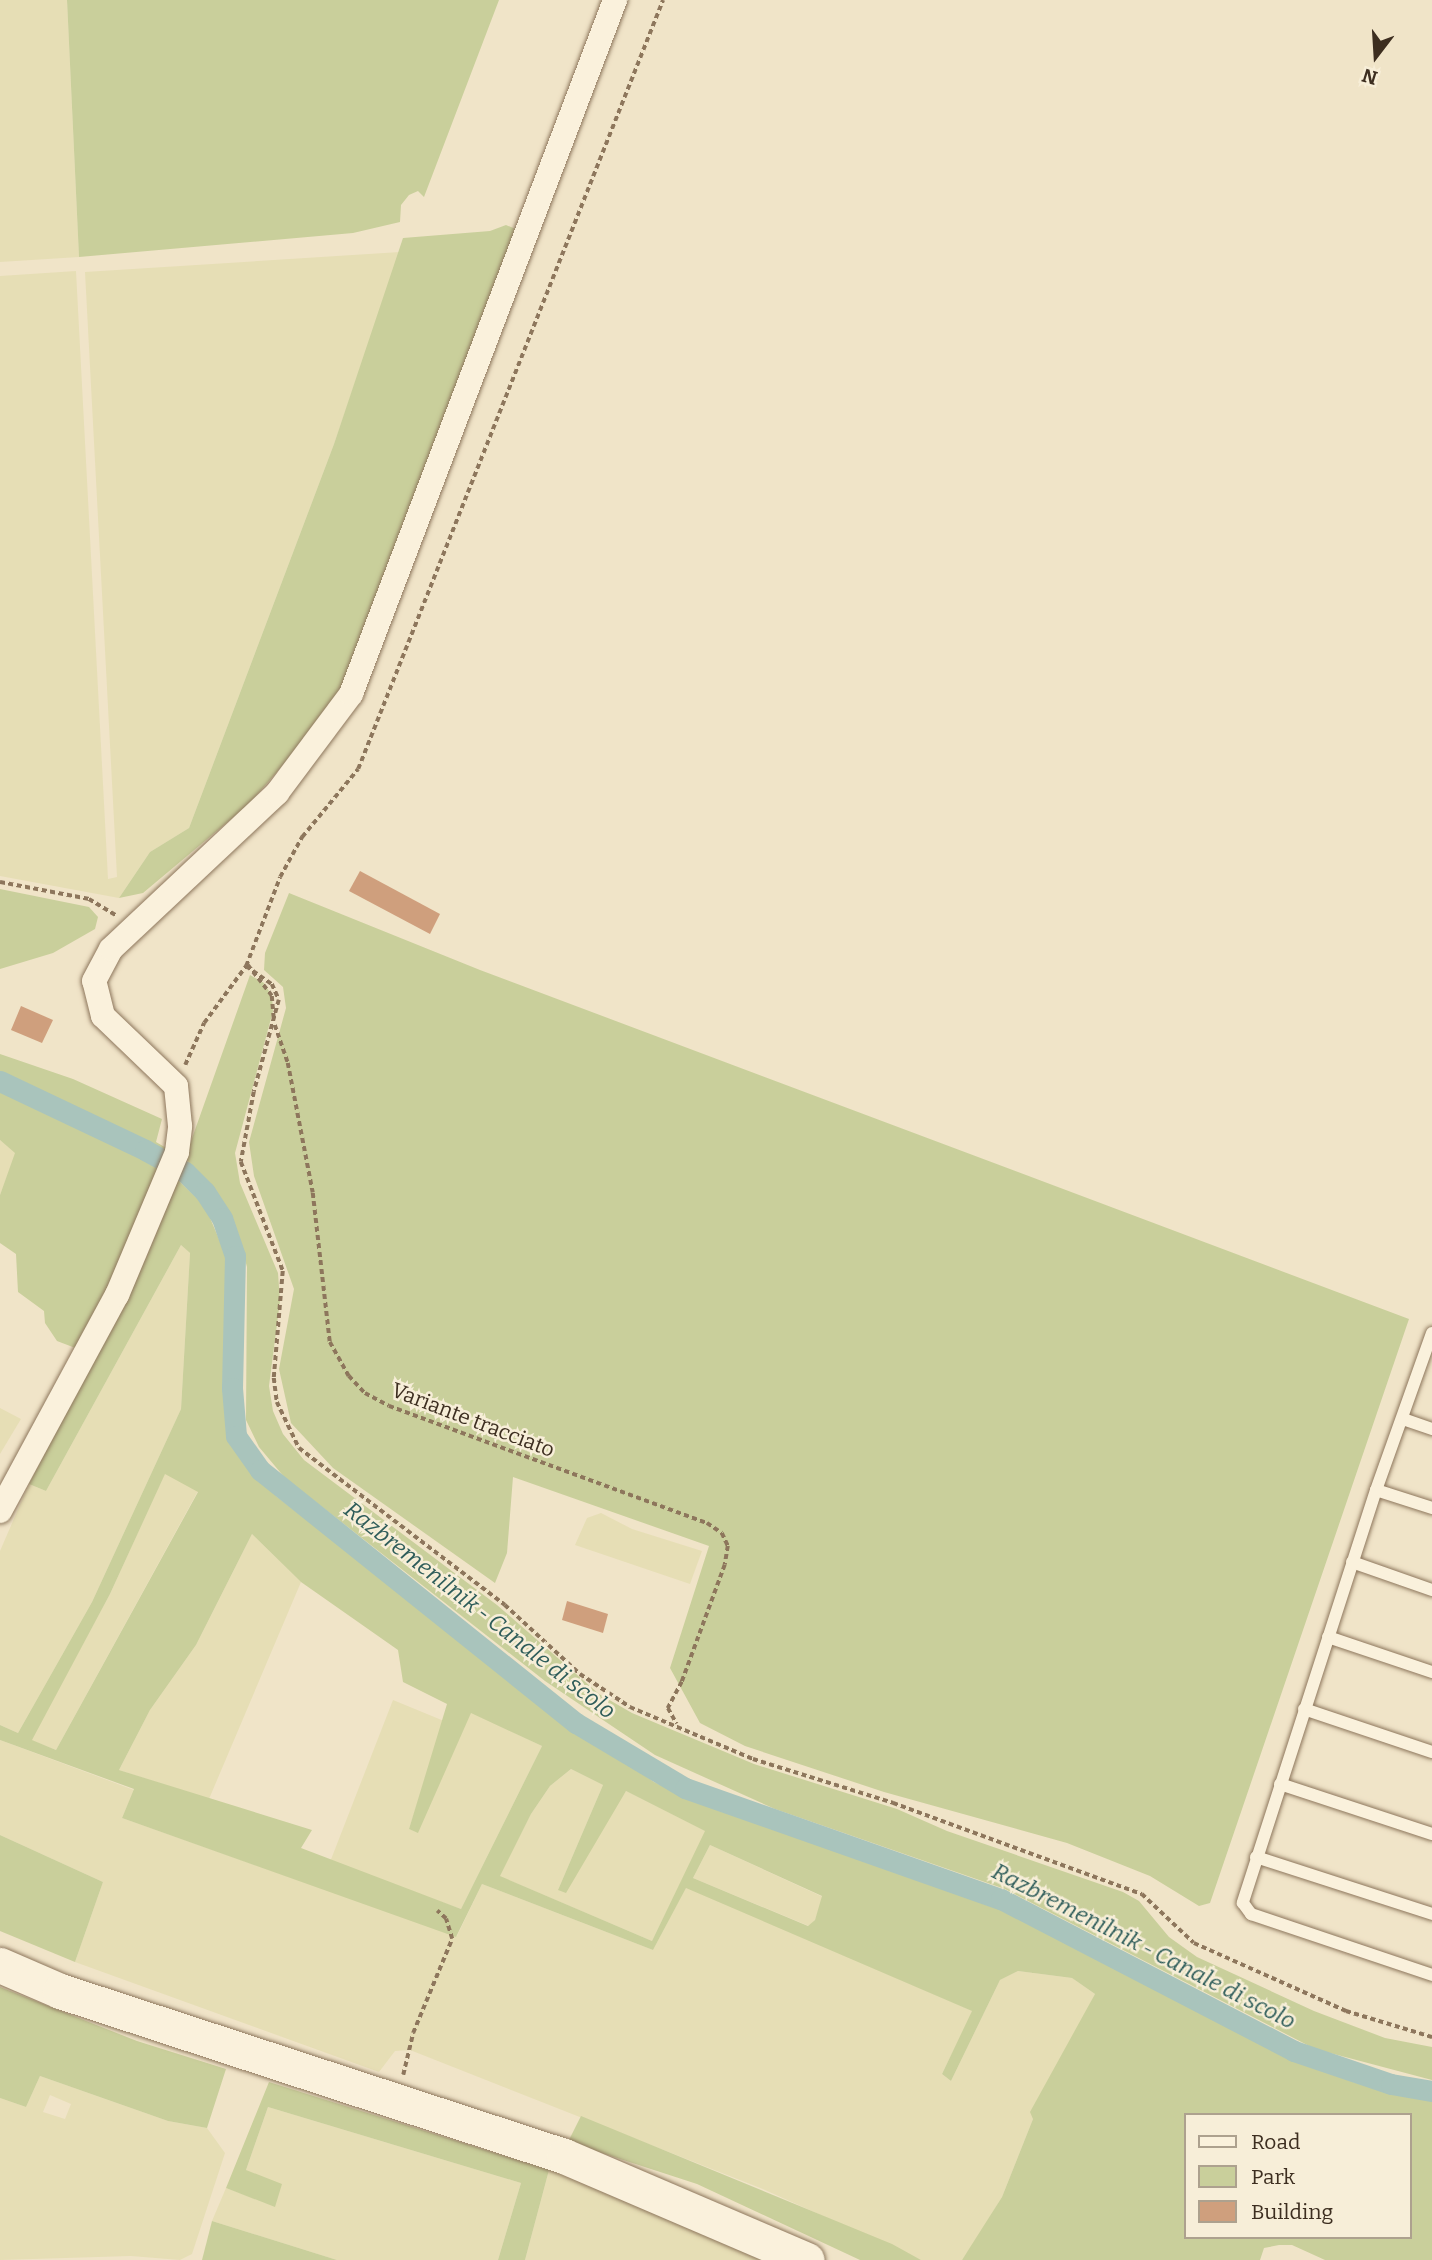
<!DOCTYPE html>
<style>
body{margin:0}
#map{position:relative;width:1432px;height:2260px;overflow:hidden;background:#f0e4c8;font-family:Bitter,serif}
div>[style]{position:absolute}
.farmland>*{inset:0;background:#e6deb5}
.green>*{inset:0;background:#c9cf9b}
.canal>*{height:21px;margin:-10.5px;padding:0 10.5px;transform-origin:10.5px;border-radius:10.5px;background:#a9c4bc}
.building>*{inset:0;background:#cf9f7d}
.path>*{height:3.5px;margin-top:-1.75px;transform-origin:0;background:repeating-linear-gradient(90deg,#8d765c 0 5px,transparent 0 8.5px)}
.roads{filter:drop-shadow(0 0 2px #8d765c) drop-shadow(0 0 2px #8d765c)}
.service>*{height:12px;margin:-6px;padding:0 6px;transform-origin:6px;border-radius:6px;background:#faf1dc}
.minor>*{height:24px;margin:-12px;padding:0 12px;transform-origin:12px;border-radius:12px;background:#faf1dc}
.secondary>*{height:35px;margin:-17.5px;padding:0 17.5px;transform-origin:17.5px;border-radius:17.5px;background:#faf1dc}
span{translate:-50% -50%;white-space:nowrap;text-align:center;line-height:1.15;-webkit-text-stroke:5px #f7eed8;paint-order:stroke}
.street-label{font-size:21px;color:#3d2e20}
.water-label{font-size:23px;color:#2f5d5a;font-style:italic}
.legend{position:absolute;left:1184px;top:2113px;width:228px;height:126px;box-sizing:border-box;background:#f7eed8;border:2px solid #ada18e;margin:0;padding:9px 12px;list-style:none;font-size:21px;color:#3d2e20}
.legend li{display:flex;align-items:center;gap:14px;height:35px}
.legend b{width:35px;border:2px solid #ada18e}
.north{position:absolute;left:1341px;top:21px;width:70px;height:70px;-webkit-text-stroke:5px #f7eed8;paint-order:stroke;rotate:197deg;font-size:19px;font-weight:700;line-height:28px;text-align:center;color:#3d2e20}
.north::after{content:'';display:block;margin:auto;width:24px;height:32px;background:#3d2e20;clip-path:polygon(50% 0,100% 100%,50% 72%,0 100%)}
</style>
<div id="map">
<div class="farmland">
<div style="clip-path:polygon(0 0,67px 0,79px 257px,0 262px)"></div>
<div style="clip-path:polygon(400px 252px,334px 444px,189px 828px,150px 852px,119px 898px,0 876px,0 276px,76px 271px,108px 879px,117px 877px,85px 272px)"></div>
<div style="clip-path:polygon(0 1140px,16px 1153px,0 1195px)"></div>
<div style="clip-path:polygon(181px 1245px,190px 1253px,181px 1409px,92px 1602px,18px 1733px,0 1725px,0 1551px,29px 1484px,46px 1491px)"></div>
<div style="clip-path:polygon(0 1408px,21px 1419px,0 1454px)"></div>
<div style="clip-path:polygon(165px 1473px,198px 1491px,56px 1750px,31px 1740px,110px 1594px)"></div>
<div style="clip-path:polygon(601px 1513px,632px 1529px,702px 1551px,690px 1584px,575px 1545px,587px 1518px)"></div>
<div style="clip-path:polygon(252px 1534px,301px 1582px,209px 1799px,119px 1770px,150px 1710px,196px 1645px)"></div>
<div style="clip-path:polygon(393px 1700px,444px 1721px,409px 1829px,417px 1832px,471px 1712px,542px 1746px,461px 1909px,330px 1862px)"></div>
<div style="clip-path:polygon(0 1740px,134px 1790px,122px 1818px,457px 1936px,482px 1884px,653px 1950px,686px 1887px,973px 2011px,942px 2074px,951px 2081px,1000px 1980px,1018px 1971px,1072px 1978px,1095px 1994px,1033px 2119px,1002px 2197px,974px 2243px,962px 2260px,921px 2260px,765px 2190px,410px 2050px,395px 2051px,379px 2072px,75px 1962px,103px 1882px,0 1835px)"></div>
<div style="clip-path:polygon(571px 1769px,603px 1785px,558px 1890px,626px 1791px,706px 1831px,652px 1941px,499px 1876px,531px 1814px,550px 1786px)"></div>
<div style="clip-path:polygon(710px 1845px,823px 1897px,815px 1920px,809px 1926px,693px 1878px)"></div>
<div style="clip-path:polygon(evenodd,40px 2076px,168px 2121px,207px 2128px,225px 2153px,192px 2254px,180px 2260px,131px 2256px,0 2260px,0 2098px,26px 2107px,40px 2076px,50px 2095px,71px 2104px,65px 2119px,43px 2112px,50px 2095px)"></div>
<div style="clip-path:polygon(268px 2107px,521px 2183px,498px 2260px,337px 2260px,212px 2221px,226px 2188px,275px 2206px,246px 2170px)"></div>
<div style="clip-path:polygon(549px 2170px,583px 2179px,786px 2260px,525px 2260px)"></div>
</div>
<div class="green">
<div style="clip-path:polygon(67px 0,499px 0,424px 197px,418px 191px,409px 195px,401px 205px,400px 222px,353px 233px,79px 257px)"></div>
<div style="clip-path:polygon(506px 225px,518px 230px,341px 690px,315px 728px,249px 804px,143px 893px,119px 898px,150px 852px,189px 828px,334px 444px,403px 238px,490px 231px)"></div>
<div style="clip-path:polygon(0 889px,89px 907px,98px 917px,95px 929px,53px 953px,0 969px)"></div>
<div style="clip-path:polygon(289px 893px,480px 970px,1409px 1319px,1210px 1903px,1199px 1906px,1150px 1876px,1067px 1843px,884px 1792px,745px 1746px,700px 1723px,670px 1668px,709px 1546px,513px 1477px,507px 1553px,495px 1583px,333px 1468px,291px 1423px,279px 1369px,294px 1289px,254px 1176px,249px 1142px,286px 1008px,283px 987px,264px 970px,265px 953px)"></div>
<div style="clip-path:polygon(250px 975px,264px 983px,272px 996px,273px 1011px,235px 1153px,240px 1183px,278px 1273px,280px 1301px,269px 1386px,273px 1411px,283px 1434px,304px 1460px,497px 1605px,599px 1694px,632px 1713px,754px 1764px,897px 1809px,947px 1831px,1123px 1892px,1139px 1901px,1169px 1937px,1197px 1957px,1314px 2011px,1385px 2038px,1432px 2047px,1432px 2080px,1315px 2049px,1005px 1889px,775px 1809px,655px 1755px,545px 1681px,285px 1478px,259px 1447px,246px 1420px,247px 1267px,238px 1233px,223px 1202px,185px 1158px)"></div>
<div style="clip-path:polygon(0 1054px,73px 1079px,162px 1119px,156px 1142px,168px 1149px,125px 1254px,78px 1349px,57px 1341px,45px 1323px,44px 1311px,18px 1292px,16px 1254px,0 1243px,0 1195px,15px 1153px,0 1140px)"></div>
<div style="clip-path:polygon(evenodd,178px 1180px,205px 1206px,227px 1258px,230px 1425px,240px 1453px,276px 1496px,532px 1696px,654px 1782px,693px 1800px,1004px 1906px,1292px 2059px,1356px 2083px,1432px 2099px,1432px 2260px,1325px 2260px,1292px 2245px,1279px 2245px,1264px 2248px,1260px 2260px,962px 2260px,1002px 2197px,1033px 2119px,1030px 2112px,1095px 1994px,1072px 1978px,1018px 1971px,1000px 1980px,951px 2081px,942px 2074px,972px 2011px,686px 1888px,653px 1950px,482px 1884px,456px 1937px,122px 1818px,134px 1789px,0 1740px,0 1725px,18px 1733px,92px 1602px,181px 1409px,190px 1253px,181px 1245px,46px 1491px,29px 1484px,146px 1258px,178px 1180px,165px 1474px,198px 1492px,56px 1750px,32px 1740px,110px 1594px,165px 1474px,178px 1180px,252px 1534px,301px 1582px,398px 1650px,403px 1682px,447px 1704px,409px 1829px,418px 1833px,471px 1713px,542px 1746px,461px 1909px,301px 1848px,312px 1830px,119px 1770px,150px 1710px,196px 1645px,252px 1534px,178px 1180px,571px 1769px,603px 1785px,558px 1890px,566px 1893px,626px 1791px,705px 1831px,652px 1941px,500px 1876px,531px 1814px,550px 1786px,571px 1769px,178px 1180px,710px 1845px,822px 1896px,815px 1920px,808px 1926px,693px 1878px,710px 1845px,178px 1180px,1185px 2115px,1409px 2115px,1409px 2237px,1185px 2237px,1185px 2115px)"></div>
<div style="clip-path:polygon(0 1835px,103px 1882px,75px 1962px,0 1931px)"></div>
<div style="clip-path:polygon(0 1987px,137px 2041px,226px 2069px,207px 2128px,168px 2121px,40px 2076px,26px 2107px,0 2098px)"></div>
<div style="clip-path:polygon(269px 2082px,549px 2170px,525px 2260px,498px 2260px,521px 2183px,268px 2107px,246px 2170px,282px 2184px,275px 2207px,226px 2188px)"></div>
<div style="clip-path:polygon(581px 2116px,892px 2244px,921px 2260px,860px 2260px,697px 2184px,568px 2142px)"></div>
<div style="clip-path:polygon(212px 2221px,337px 2260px,202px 2260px)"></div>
</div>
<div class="canal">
<div style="left:0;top:1081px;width:161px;rotate:25.4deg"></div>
<div style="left:145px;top:1150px;width:46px;rotate:28.8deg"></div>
<div style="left:185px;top:1172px;width:28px;rotate:45deg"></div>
<div style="left:205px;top:1192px;width:31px;rotate:57deg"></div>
<div style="left:222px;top:1218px;width:40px;rotate:71.1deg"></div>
<div style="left:235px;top:1256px;width:132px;rotate:91.3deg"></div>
<div style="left:232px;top:1388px;width:48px;rotate:85.2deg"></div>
<div style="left:236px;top:1436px;width:42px;rotate:54.8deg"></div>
<div style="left:260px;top:1470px;width:405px;rotate:38.7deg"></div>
<div style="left:576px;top:1723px;width:127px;rotate:30.8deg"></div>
<div style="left:685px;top:1788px;width:335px;rotate:19.4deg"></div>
<div style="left:1001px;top:1899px;width:330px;rotate:27.4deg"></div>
<div style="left:1294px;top:2051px;width:102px;rotate:18.8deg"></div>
<div style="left:1391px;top:2084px;width:42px;rotate:9.7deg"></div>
</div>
<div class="building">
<div style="clip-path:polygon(360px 871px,440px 914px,430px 934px,349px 891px)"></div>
<div style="clip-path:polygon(21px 1006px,53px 1020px,42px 1043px,11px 1030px)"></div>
<div style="clip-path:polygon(567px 1601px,608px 1614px,603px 1633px,562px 1620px)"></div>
</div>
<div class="path">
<div style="left:0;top:882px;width:91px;rotate:10.8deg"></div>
<div style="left:89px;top:899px;width:31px;rotate:31deg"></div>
<div style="left:248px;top:965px;width:39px;rotate:52deg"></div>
<div style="left:272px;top:996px;width:22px;rotate:85deg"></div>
<div style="left:246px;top:966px;width:32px;rotate:35deg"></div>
<div style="left:272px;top:984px;width:17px;rotate:66deg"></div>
<div style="left:279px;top:1000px;width:95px;rotate:105.2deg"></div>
<div style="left:254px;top:1092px;width:71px;rotate:100.5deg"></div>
<div style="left:241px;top:1162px;width:117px;rotate:68.9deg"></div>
<div style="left:283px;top:1271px;width:107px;rotate:94.8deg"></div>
<div style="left:274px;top:1378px;width:24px;rotate:83deg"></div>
<div style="left:277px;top:1402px;width:51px;rotate:64.4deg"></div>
<div style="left:299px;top:1448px;width:259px;rotate:37.3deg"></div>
<div style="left:505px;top:1605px;width:102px;rotate:42.6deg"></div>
<div style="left:580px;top:1674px;width:60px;rotate:33.4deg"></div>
<div style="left:630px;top:1707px;width:134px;rotate:22.9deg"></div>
<div style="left:753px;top:1759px;width:147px;rotate:17.4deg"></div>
<div style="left:893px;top:1803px;width:265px;rotate:20.1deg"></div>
<div style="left:1142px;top:1894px;width:71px;rotate:43.3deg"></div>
<div style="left:1194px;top:1943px;width:167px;rotate:24.1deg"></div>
<div style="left:1346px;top:2011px;width:90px;rotate:16.8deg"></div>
<div style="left:275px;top:1025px;width:40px;rotate:71.1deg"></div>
<div style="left:288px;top:1063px;width:132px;rotate:79.1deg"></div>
<div style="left:313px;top:1193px;width:150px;rotate:83.5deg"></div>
<div style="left:330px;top:1342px;width:39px;rotate:61deg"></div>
<div style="left:349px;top:1376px;width:23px;rotate:47deg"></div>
<div style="left:365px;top:1393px;width:27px;rotate:28deg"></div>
<div style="left:389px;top:1406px;width:339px;rotate:20.2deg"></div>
<div style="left:707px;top:1523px;width:18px;rotate:34deg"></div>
<div style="left:722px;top:1533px;width:14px;rotate:65deg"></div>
<div style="left:728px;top:1546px;width:19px;rotate:99deg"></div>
<div style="left:725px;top:1565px;width:125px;rotate:110.2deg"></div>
<div style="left:682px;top:1682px;width:30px;rotate:118deg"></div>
<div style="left:668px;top:1708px;width:18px;rotate:61deg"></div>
<div style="left:185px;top:1065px;width:46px;rotate:-65.7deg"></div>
<div style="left:204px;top:1023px;width:71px;rotate:-53.6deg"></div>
<div style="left:246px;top:966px;width:95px;rotate:-69.1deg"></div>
<div style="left:280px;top:877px;width:46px;rotate:-61.2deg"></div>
<div style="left:302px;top:837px;width:88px;rotate:-50.5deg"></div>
<div style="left:358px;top:769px;width:827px;rotate:-68.37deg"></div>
<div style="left:403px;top:2075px;width:43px;rotate:-76.6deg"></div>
<div style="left:413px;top:2033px;width:102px;rotate:-67.5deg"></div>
<div style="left:452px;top:1939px;width:21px;rotate:-107deg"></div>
<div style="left:446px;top:1919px;width:12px;rotate:-138deg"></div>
</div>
<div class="roads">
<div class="service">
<div style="left:1432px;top:1333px;width:167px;rotate:109.6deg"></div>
<div style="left:1376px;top:1490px;width:434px;rotate:107.9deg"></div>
<div style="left:1243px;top:1903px;width:14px;rotate:54deg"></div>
<div style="left:1251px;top:1914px;width:191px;rotate:18.6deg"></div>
<div style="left:1403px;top:1419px;width:31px;rotate:19deg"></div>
<div style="left:1376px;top:1490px;width:59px;rotate:17.8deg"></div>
<div style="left:1352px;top:1562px;width:85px;rotate:19.3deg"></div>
<div style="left:1328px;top:1637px;width:110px;rotate:18.6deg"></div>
<div style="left:1304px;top:1709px;width:135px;rotate:18.6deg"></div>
<div style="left:1280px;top:1784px;width:160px;rotate:18.2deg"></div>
<div style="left:1256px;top:1857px;width:185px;rotate:17.9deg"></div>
</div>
<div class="minor">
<div style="left:0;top:1511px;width:246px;rotate:-61.6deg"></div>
<div style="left:117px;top:1295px;width:155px;rotate:-67.2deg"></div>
<div style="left:177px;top:1152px;width:26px;rotate:-83deg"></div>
<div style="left:180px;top:1126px;width:40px;rotate:-95.7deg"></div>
<div style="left:176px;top:1086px;width:101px;rotate:-136.2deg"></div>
<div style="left:103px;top:1016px;width:36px;rotate:-104deg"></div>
<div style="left:94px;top:981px;width:36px;rotate:-62deg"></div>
<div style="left:111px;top:949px;width:228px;rotate:-43.2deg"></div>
<div style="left:277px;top:793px;width:124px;rotate:-53.2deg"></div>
<div style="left:351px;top:694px;width:743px;rotate:-69.17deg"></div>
</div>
<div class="secondary">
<div style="left:0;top:1965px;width:65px;rotate:23.4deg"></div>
<div style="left:60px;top:1991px;width:530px;rotate:18.13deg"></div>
<div style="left:564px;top:2156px;width:264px;rotate:23.2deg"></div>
</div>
</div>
<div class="street-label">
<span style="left:473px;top:1420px;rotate:21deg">Variante tracciato</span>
</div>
<div class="water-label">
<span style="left:480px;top:1610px;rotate:38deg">Razbremenilnik - Canale di scolo</span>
<span style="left:1144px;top:1946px;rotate:27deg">Razbremenilnik - Canale di scolo</span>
</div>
<ul class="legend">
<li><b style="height:9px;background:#faf1dc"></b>Road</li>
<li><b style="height:19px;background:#c9cf9b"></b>Park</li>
<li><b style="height:19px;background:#cf9f7d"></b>Building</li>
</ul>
<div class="north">N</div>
</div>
